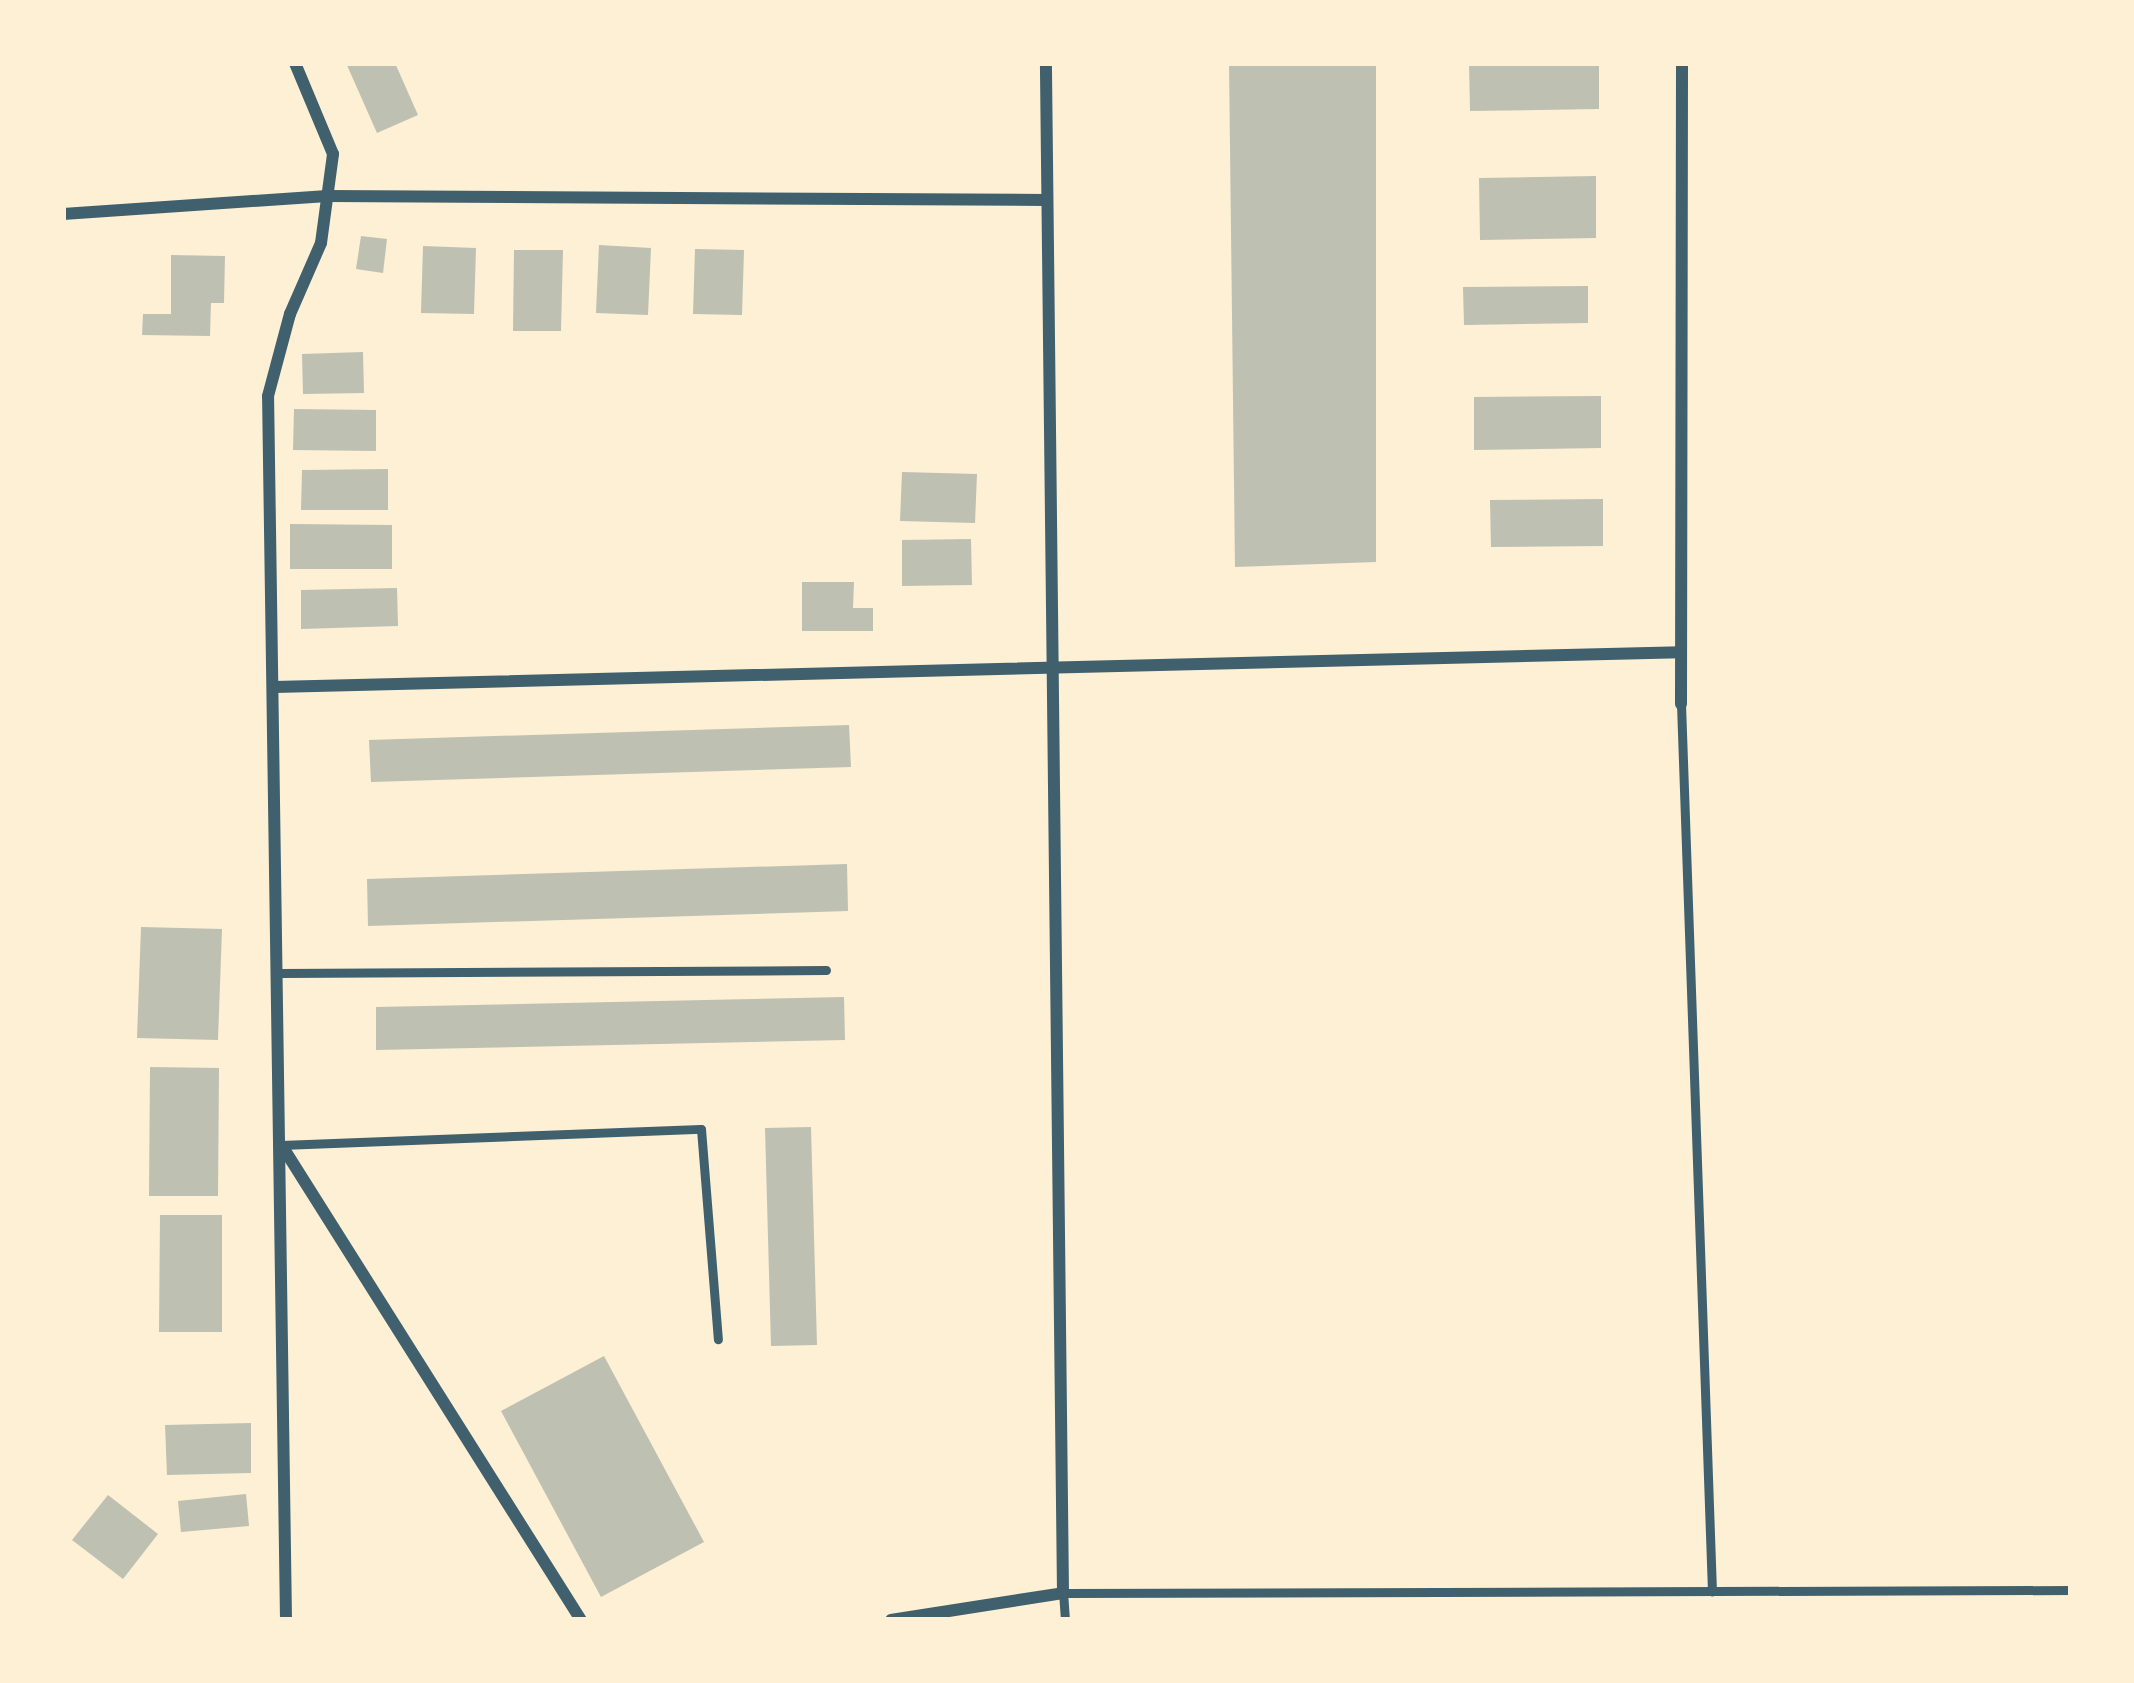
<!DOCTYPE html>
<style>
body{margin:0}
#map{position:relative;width:2134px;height:1683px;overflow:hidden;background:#fdf0d5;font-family:"Playfair Display",serif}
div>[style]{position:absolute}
.building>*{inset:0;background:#bec0b2}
.service>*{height:9px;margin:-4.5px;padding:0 4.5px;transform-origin:4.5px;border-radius:4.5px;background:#3f606c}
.minor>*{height:12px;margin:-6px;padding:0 6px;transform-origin:6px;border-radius:6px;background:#3f606c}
span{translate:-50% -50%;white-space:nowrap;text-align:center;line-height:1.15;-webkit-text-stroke:12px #fdf0d5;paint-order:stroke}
.frame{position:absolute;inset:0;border:66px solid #fdf0d5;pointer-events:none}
</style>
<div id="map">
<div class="building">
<div style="clip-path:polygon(346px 63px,395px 63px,418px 115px,377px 133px)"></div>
<div style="clip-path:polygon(1229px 63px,1376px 63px,1376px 562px,1235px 567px)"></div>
<div style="clip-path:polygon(1469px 63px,1599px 63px,1599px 109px,1470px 111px)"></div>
<div style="clip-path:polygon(1596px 176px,1596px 238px,1480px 240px,1479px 178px)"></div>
<div style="clip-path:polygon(361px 236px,387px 239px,383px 273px,356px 269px)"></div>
<div style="clip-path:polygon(599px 245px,651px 248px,648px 315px,596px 313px)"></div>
<div style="clip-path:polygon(423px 246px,476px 248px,474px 314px,421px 313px)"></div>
<div style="clip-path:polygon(695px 249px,744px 250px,742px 315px,693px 314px)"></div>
<div style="clip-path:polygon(514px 250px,563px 250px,561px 331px,513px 331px)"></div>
<div style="clip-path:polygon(171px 255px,225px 256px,224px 303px,211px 303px,210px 336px,142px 335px,143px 314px,171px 314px)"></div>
<div style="clip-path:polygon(1588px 286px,1588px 323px,1464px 325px,1463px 287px)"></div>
<div style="clip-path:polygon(363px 352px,364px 393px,303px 394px,302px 354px)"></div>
<div style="clip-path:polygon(1601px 396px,1601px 448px,1474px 450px,1474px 397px)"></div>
<div style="clip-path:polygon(294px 409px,376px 410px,376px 451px,293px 450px)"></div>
<div style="clip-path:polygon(388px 469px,388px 510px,301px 510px,302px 470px)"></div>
<div style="clip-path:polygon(902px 472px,977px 474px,975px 523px,900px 521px)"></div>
<div style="clip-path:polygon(1603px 499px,1603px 546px,1491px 547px,1490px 500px)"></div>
<div style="clip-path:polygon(290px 524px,392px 525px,392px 569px,290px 569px)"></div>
<div style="clip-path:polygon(971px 539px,972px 585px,902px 586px,902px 540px)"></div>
<div style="clip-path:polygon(802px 582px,854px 582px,853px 608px,873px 608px,873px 631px,802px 631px)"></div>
<div style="clip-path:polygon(397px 588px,398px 626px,301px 629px,301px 590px)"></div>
<div style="clip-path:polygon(849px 725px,851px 767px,371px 782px,369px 740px)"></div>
<div style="clip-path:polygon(847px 864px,848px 911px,368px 926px,367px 879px)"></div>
<div style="clip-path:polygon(141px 927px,222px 929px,218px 1040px,137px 1038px)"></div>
<div style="clip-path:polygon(844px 997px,845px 1040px,376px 1050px,376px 1007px)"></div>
<div style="clip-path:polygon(150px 1067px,219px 1068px,218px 1196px,149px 1196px)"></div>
<div style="clip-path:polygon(811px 1127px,817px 1345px,771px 1346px,765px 1128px)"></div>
<div style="clip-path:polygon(160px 1215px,222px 1215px,222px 1332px,159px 1332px)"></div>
<div style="clip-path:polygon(604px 1356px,704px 1542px,601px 1597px,501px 1411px)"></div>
<div style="clip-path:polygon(251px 1423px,251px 1473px,167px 1475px,165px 1425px)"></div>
<div style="clip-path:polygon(246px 1494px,249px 1526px,181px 1532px,178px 1501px)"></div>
<div style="clip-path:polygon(108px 1495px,158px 1534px,123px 1579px,72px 1540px)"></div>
</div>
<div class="service">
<div style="left:1681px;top:704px;width:888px;rotate:88deg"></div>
<div style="left:280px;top:973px;width:546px;rotate:-0.31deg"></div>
<div style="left:281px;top:1145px;width:420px;rotate:-2.2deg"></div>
<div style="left:701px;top:1129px;width:211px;rotate:85.4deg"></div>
<div style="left:1065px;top:1620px;width:27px;rotate:-94deg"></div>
<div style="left:1063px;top:1593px;width:1008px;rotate:-0.17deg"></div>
</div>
<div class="minor">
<div style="left:63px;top:214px;width:265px;rotate:-3.9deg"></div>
<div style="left:327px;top:196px;width:720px;rotate:0.32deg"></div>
<div style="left:274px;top:687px;width:1407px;rotate:-1.42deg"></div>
<div style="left:1681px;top:704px;width:641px;rotate:-89.91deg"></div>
<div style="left:284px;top:1149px;width:557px;rotate:57.77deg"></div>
<div style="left:286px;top:1620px;width:1224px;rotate:-90.84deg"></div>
<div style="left:268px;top:396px;width:85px;rotate:-75deg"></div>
<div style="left:290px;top:314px;width:77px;rotate:-66.4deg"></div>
<div style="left:321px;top:243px;width:90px;rotate:-82.3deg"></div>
<div style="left:333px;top:154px;width:99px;rotate:-112.7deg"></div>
<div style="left:891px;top:1620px;width:174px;rotate:-8.9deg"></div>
<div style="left:1063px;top:1593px;width:1530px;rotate:-90.64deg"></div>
</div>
<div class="frame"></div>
</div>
